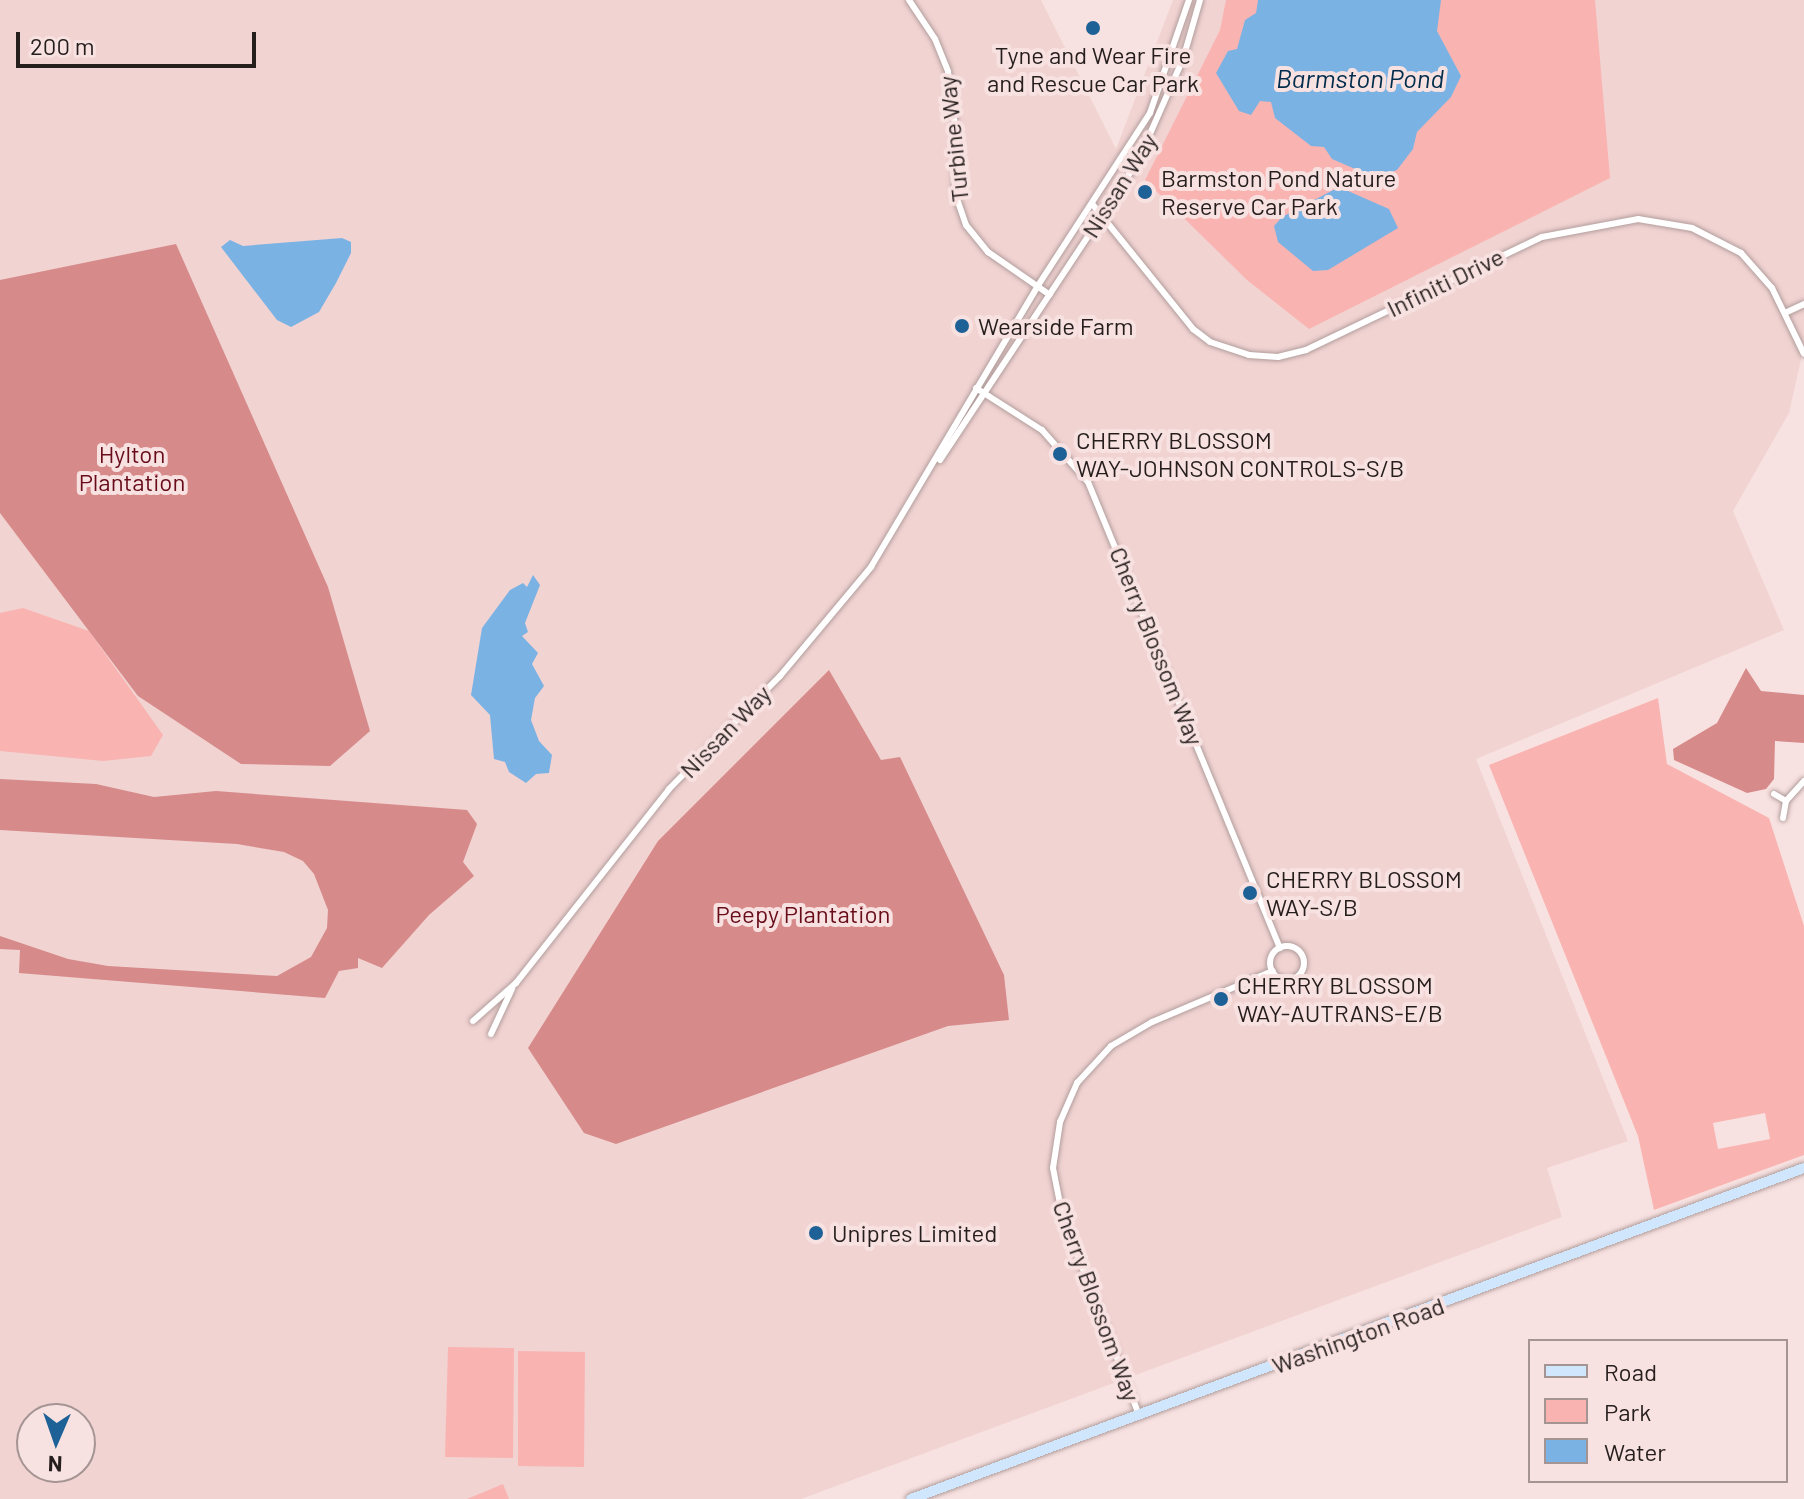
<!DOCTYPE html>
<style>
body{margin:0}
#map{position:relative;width:1804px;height:1499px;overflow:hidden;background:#f8e2e1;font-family:Barlow,sans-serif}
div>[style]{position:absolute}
.built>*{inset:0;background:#f1d3d2}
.green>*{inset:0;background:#f9b4b2}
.forest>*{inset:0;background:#d68a89}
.water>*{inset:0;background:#7bb2e4}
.roads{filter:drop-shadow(0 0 2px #b29e9d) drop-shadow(0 0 2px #b29e9d)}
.street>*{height:6px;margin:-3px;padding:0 3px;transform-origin:3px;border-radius:3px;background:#fff}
.street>.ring{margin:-3px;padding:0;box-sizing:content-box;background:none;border:6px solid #fff;border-radius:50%}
.primary>*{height:10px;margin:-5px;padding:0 5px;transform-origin:5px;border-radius:5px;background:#d0e6fd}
.dots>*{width:22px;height:22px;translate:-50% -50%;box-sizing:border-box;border:4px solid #f8e2e1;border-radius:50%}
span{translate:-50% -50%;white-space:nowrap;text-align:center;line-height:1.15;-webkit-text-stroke:8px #f8e2e1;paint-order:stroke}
.poi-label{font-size:24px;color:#251e1d}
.left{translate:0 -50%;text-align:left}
.street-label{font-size:24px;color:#251e1d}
.park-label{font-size:24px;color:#680c1a}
.water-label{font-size:26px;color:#012c4c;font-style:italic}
.legend{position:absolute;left:1528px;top:1339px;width:260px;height:144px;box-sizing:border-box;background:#f8e2e1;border:2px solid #a49493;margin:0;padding:10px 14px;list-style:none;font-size:24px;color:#251e1d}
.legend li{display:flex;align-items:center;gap:16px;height:40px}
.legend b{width:40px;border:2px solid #a49493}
.north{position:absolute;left:16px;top:1403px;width:80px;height:80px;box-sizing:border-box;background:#f8e2e1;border:2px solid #a49493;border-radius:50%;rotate:182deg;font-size:22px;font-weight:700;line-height:32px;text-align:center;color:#251e1d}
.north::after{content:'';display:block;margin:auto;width:28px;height:36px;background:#1e6196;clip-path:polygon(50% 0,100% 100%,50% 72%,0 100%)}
.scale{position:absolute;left:16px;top:32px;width:240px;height:36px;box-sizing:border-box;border:4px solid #251e1d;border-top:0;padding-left:10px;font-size:24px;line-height:28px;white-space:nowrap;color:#251e1d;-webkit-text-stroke:6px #f8e2e1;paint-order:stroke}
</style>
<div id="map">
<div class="built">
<div style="clip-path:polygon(evenodd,0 0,1041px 0,1116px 149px,1173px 0,1804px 0,1804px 346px,1789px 413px,1733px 511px,1784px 630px,1476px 759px,1628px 1141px,1547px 1168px,1562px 1217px,801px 1499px,0 1499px,0 0,32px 1419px,80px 1419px,80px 1467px,32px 1467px,32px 1419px)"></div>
</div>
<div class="green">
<div style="clip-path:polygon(1226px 0,1595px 0,1610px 178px,1309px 329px,1247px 280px,1145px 180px,1220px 30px)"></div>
<div style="clip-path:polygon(23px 608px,89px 631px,163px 735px,151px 756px,103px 761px,0 751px,0 613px)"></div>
<div style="clip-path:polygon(evenodd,1658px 698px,1667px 764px,1769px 818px,1804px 926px,1804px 1155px,1654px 1210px,1638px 1136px,1489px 765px,1658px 698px,1765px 1113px,1770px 1139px,1718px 1149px,1713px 1123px,1765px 1113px)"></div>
<div style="clip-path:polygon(448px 1347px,514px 1348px,513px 1458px,445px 1457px)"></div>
<div style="clip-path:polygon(518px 1351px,585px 1352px,584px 1467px,518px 1466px)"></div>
<div style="clip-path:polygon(503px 1484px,509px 1499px,467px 1499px)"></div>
</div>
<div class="forest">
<div style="clip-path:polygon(176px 244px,328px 587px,370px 731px,330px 766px,241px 764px,138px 696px,0 513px,0 280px)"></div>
<div style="clip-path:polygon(1746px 668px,1761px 691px,1804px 695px,1804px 743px,1775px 741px,1774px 779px,1766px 789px,1747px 793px,1674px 760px,1673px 749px,1717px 723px)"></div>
<div style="clip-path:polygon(829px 670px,881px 760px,900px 757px,1004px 975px,1009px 1020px,948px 1026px,616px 1144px,584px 1133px,528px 1048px,658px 841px)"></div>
<div style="clip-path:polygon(0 779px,96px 784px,154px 797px,216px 791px,467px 810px,477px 824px,463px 862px,474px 876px,429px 915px,382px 968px,358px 958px,358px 968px,339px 971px,325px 998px,19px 973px,20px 950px,0 949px,0 936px,68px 959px,108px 966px,277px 976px,311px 957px,327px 928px,328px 910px,314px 874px,303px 861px,284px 852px,237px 844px,0 830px)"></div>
</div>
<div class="water">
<div style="clip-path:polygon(1258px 0,1441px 0,1437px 31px,1461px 76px,1451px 97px,1417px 132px,1413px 149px,1397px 170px,1384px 175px,1362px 172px,1332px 159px,1324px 147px,1311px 146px,1275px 118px,1271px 102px,1260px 101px,1251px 115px,1239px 111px,1216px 73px,1228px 51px,1237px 49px,1245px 20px,1256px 13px)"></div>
<div style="clip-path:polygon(1339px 187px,1389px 209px,1398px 228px,1328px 270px,1313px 271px,1278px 242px,1274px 226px,1282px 217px)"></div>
<div style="clip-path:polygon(342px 238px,351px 242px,351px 253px,336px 283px,319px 312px,291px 327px,277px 320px,221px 247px,230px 240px,243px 246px)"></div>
<div style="clip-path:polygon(533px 575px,540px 585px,525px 623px,528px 632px,522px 636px,538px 653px,532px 664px,544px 686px,535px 698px,531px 720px,539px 741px,552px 755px,549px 773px,536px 774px,526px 783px,509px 772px,505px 762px,494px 759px,490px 715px,471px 695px,482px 628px,510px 590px,523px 583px,527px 587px)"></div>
</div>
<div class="roads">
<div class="street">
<div style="left:909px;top:0;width:47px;rotate:56.3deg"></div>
<div style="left:935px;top:39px;width:35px;rotate:68deg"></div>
<div style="left:948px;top:72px;width:54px;rotate:82.6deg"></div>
<div style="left:955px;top:126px;width:70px;rotate:89.2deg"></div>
<div style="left:956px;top:196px;width:31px;rotate:71deg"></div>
<div style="left:966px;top:225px;width:35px;rotate:51deg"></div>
<div style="left:988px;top:252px;width:75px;rotate:34.7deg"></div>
<div style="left:1093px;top:205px;width:159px;rotate:51.1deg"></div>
<div style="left:1193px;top:329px;width:21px;rotate:37deg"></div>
<div style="left:1210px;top:342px;width:41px;rotate:18.4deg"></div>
<div style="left:1249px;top:355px;width:29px;rotate:4deg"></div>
<div style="left:1278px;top:357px;width:29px;rotate:-14deg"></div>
<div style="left:1306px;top:350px;width:262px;rotate:-25.6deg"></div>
<div style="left:1542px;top:237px;width:98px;rotate:-10.6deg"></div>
<div style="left:1638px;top:219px;width:55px;rotate:9.5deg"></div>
<div style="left:1692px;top:228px;width:55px;rotate:27deg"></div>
<div style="left:1741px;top:253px;width:47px;rotate:48.5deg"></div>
<div style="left:1772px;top:288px;width:73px;rotate:64.1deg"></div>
<div style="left:1787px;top:312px;width:19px;rotate:-25deg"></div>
<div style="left:976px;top:388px;width:78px;rotate:32.5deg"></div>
<div style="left:1042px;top:430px;width:69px;rotate:48.5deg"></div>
<div style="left:1088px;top:482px;width:504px;rotate:67.61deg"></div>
<div style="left:940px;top:460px;width:359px;rotate:-56.5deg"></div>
<div style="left:1138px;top:161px;width:111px;rotate:-66.2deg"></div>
<div style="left:1183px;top:59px;width:61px;rotate:-73.9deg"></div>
<div style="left:1774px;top:794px;width:14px;rotate:30deg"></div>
<div style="left:1783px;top:818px;width:17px;rotate:-80deg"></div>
<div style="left:1786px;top:801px;width:27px;rotate:-48deg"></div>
<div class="ring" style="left:1270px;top:946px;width:28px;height:28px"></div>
<div style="left:473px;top:1021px;width:57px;rotate:-41.5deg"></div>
<div style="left:516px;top:983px;width:247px;rotate:-51.7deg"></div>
<div style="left:669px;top:789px;width:158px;rotate:-45.5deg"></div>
<div style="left:780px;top:676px;width:142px;rotate:-50.1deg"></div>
<div style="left:871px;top:567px;width:326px;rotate:-59.3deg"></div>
<div style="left:1037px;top:287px;width:207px;rotate:-57deg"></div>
<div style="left:1150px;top:113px;width:120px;rotate:-71deg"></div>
<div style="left:491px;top:1034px;width:50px;rotate:-65deg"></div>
<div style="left:1139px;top:1415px;width:215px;rotate:-111deg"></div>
<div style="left:1062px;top:1214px;width:47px;rotate:-101.1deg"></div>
<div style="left:1053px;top:1168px;width:47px;rotate:-81.3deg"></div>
<div style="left:1060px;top:1122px;width:43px;rotate:-66.4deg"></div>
<div style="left:1077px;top:1083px;width:50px;rotate:-47.4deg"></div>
<div style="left:1111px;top:1046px;width:48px;rotate:-30.3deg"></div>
<div style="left:1152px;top:1022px;width:131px;rotate:-22.9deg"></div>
</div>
<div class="primary">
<div style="left:911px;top:1499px;width:952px;rotate:-20.34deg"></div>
</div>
</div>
<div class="dots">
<div style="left:1093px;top:28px;background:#1e6196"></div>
<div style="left:1145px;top:192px;background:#1e6196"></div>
<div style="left:962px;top:326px;background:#1e6196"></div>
<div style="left:1060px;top:454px;background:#1e6196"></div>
<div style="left:1250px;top:893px;background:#1e6196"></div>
<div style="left:1221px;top:999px;background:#1e6196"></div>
<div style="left:816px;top:1233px;background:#1e6196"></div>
</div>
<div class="poi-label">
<span style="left:1093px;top:69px">Tyne and Wear Fire<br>and Rescue Car Park</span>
<span class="left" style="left:1161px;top:192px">Barmston Pond Nature<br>Reserve Car Park</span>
<span class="left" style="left:978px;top:326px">Wearside Farm</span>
<span class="left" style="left:1076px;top:454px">CHERRY BLOSSOM<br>WAY-JOHNSON CONTROLS-S/B</span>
<span class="left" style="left:1266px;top:893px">CHERRY BLOSSOM<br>WAY-S/B</span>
<span class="left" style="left:1237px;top:999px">CHERRY BLOSSOM<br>WAY-AUTRANS-E/B</span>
<span class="left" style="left:832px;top:1233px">Unipres Limited</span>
</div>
<div class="street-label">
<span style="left:953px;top:139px;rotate:-96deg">Turbine Way</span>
<span style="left:1119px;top:185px;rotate:-58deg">Nissan Way</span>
<span style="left:1445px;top:282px;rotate:-26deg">Infiniti Drive</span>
<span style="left:1157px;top:646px;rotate:68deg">Cherry Blossom Way</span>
<span style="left:725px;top:731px;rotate:-46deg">Nissan Way</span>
<span style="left:1097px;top:1301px;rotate:70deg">Cherry Blossom Way</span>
<span style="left:1358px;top:1335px;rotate:-20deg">Washington Road</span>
</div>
<div class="park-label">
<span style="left:132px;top:468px">Hylton<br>Plantation</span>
<span style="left:803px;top:914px">Peepy Plantation</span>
</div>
<div class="water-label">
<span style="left:1360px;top:78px">Barmston Pond</span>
</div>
<ul class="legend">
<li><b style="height:10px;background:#d0e6fd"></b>Road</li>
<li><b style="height:22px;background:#f9b4b2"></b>Park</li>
<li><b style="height:22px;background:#7bb2e4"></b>Water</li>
</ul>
<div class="north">N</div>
<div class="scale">200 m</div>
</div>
